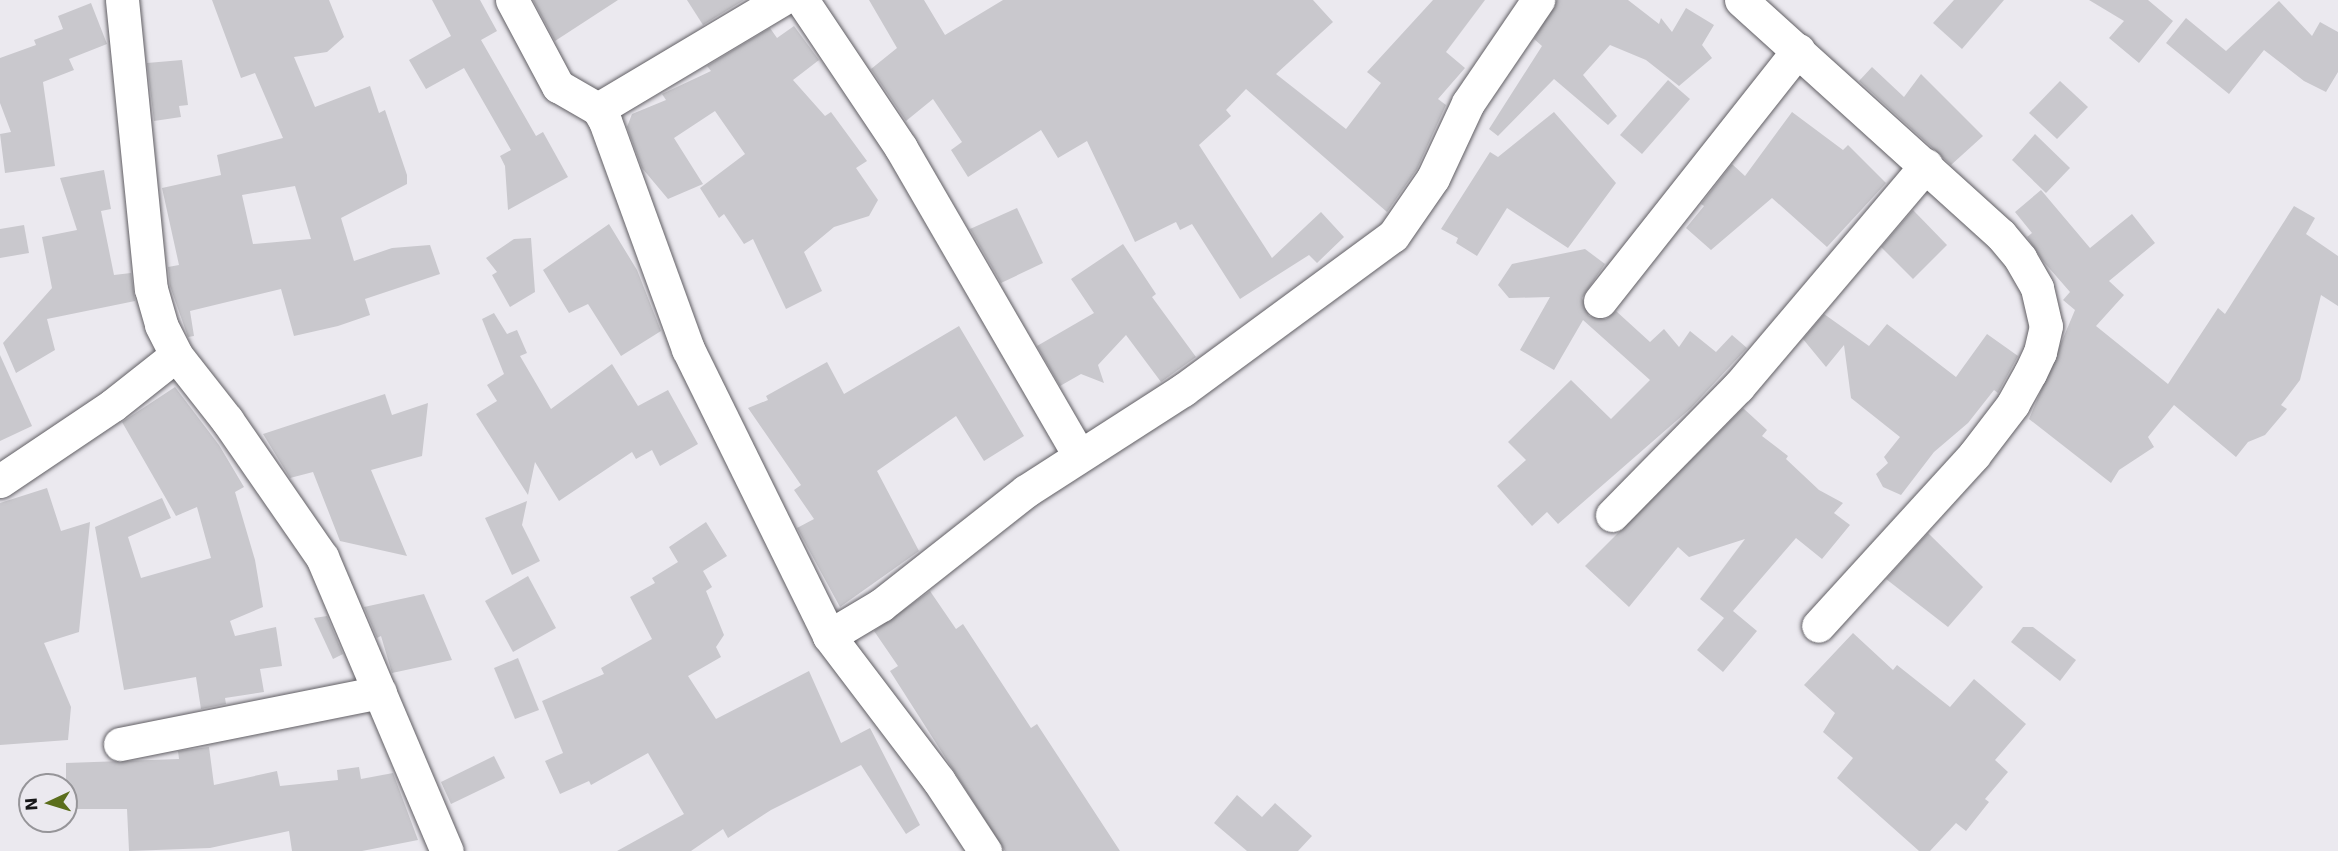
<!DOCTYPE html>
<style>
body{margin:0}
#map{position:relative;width:2338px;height:851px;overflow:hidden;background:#ebe9ef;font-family:"DejaVu Sans",sans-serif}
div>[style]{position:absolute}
.building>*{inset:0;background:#c9c8cd}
.roads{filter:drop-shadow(0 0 2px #615f64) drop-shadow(0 0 2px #615f64)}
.street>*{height:33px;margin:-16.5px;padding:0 16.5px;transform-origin:16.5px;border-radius:16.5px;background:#fff}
span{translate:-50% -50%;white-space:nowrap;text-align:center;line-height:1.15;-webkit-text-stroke:4.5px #ebe9ef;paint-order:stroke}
.north{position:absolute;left:18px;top:773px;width:60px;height:60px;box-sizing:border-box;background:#ebe9ef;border:2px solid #969599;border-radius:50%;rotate:266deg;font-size:16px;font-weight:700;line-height:24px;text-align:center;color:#171719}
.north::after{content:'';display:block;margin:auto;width:21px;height:27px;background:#5b6e1c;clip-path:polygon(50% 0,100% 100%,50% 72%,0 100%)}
</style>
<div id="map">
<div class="building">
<div style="clip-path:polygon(evenodd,212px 0,329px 0,344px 37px,327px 52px,294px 57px,315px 107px,370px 86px,379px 113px,385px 110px,407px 175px,407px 184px,341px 218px,354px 261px,392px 248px,430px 245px,440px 274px,365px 299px,370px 315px,338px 326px,294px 336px,281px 289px,190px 311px,194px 336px,188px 337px,170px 286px,168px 267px,179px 265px,162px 188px,221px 175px,217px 155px,283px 138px,255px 73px,241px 78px,212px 0,295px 186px,311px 239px,253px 244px,242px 195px,295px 186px)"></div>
<div style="clip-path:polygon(432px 0,480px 0,497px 31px,481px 40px,536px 136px,543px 132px,568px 177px,508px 210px,505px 166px,500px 156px,511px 150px,464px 68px,426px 89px,409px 60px,451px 36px)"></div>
<div style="clip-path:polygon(533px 0,618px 0,555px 41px)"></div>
<div style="clip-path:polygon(687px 0,744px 0,703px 25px)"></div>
<div style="clip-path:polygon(869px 0,924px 0,945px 35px,1003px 0,1313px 0,1333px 22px,1276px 74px,1346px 129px,1381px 83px,1367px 72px,1433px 0,1485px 0,1446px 52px,1465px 68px,1438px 99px,1446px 105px,1417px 169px,1387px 212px,1246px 89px,1226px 110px,1231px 116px,1199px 145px,1272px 258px,1321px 212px,1344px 237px,1317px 263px,1309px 255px,1240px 299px,1192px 224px,1180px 230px,1176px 222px,1135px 242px,1087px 141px,1058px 158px,1041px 130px,968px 177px,951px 150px,962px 142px,933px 99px,906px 121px,871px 69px,897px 48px)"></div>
<div style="clip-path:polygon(1557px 0,1628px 0,1659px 24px,1661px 18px,1672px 32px,1686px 8px,1714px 25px,1702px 45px,1712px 58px,1679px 86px,1646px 60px,1610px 45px,1583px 75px,1617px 116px,1608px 125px,1554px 79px,1498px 136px,1489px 129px,1542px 46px,1534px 39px)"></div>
<div style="clip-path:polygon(1954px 0,2004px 0,1962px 49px,1933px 23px)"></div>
<div style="clip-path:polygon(2089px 0,2148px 0,2173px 21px,2139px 63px,2109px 38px,2124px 21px)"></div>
<div style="clip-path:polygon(2279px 1px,2312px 36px,2320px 22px,2338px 32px,2338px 72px,2326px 92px,2304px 81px,2264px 50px,2229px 94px,2166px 43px,2186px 18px,2226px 51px)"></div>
<div style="clip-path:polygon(91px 3px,107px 44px,69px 59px,74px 70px,43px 82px,55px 166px,5px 173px,0 134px,11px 132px,0 103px,0 58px,36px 45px,34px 40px,63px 29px,58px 16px)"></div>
<div style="clip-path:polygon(794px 26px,819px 60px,793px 80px,825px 116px,831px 112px,867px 161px,856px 168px,878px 200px,869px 216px,834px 227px,804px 252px,822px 291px,786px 309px,753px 239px,744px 244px,724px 214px,719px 218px,700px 188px,745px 154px,715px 111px,674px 138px,703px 184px,668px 199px,642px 168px,627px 127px,632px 114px,666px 100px,662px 94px,711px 71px,707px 66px,770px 28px,777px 38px)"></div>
<div style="clip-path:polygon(182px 60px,188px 105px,179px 106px,181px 117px,154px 121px,147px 63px)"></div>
<div style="clip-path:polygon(1872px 67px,1904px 97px,1921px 74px,1983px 136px,1951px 165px,1859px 81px)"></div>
<div style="clip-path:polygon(1668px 80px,1690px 99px,1642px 154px,1620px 135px)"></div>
<div style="clip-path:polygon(2060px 81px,2088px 107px,2057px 139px,2029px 113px)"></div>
<div style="clip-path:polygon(1554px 112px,1616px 183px,1568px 248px,1507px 208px,1477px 256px,1456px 243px,1458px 238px,1441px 229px,1490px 152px,1498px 157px)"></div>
<div style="clip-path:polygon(1792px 112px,1843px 150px,1848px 145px,1886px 183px,1827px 247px,1772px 198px,1711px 250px,1686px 228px,1704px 206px,1701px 204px,1732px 164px,1745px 176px)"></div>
<div style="clip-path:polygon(2035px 134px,2070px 168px,2046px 193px,2012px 160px)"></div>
<div style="clip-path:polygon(104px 170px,111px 209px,101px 211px,114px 275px,131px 273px,135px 301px,47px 319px,55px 350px,16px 373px,3px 343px,52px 288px,42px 237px,77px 230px,60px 178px)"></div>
<div style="clip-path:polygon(2041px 190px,2090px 248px,2132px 214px,2155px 243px,2109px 281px,2124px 295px,2096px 326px,2168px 384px,2218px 308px,2225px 314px,2294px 206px,2315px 218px,2306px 234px,2338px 256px,2338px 306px,2321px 295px,2300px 380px,2281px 405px,2287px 409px,2265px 435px,2248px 442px,2236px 457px,2174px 405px,2148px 437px,2154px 447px,2119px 470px,2111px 483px,2029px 419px,2075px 310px,2063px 300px,2070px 292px,2043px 261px,2027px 237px,2032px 233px,2015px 212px)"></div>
<div style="clip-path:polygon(1017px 208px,1043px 263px,1001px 283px,970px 229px)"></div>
<div style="clip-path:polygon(1913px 210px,1947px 245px,1913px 279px,1881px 247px)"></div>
<div style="clip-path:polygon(609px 224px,637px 270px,661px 331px,621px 356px,588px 304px,569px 313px,543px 270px)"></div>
<div style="clip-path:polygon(24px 225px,29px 253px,0 258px,0 229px)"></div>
<div style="clip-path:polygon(531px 238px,535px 292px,510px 307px,492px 275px,497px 272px,486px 258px,514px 239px)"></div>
<div style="clip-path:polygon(1123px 244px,1156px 294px,1152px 297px,1196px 357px,1161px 382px,1126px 335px,1098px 365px,1104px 383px,1081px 374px,1060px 386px,1037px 346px,1094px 313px,1071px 279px)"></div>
<div style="clip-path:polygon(1585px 249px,1605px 264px,1582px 298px,1589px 316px,1606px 319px,1616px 311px,1650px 342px,1664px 329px,1679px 347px,1690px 331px,1716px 352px,1732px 335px,1747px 348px,1691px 408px,1558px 524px,1547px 512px,1532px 526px,1497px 486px,1526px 460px,1508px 442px,1571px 380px,1611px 419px,1650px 380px,1583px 320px,1554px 370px,1520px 350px,1550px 297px,1509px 298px,1498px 285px,1512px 264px)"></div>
<div style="clip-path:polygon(494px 313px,507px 334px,517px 330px,527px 353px,520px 356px,551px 409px,612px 364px,638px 406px,668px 390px,698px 444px,660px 466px,652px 450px,636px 459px,632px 452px,559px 501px,535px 462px,528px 495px,476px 414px,497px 401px,487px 385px,504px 374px,482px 319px)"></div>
<div style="clip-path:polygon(1824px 314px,1869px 346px,1887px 324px,1956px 377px,1987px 334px,2018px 356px,1998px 393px,1994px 390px,1968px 423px,1934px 452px,1901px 495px,1883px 487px,1876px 474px,1888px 463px,1884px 457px,1900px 437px,1851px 398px,1844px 345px,1826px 367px,1803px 339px)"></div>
<div style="clip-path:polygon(959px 326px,1024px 436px,984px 461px,956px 416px,877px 471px,919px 551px,840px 607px,797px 528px,814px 519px,794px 490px,801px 485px,748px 408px,768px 400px,766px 396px,827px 362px,844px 394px)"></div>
<div style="clip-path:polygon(0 355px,32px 426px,0 441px)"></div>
<div style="clip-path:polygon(175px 387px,219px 445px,244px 487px,235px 492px,255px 560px,263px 607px,230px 621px,235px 636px,276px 627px,282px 666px,260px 669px,264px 692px,225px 698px,226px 704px,201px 709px,196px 677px,124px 690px,95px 527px,162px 498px,171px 518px,128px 537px,141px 578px,211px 558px,197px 507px,176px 516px,122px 422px)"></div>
<div style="clip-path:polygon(385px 394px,392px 415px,428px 403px,422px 456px,371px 470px,407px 556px,340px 541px,313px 472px,290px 478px,263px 434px)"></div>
<div style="clip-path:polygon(1743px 408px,1767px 430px,1762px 436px,1788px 456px,1786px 459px,1819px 490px,1843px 503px,1834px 513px,1850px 525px,1822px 559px,1796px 538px,1733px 611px,1757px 631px,1723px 672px,1697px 650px,1724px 618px,1700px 599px,1745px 539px,1689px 557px,1678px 547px,1629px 607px,1585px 566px)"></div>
<div style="clip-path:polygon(47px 488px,61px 531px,90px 522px,79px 632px,44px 643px,71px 707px,68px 740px,0 745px,0 503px)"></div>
<div style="clip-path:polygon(527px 501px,522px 525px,540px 561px,512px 575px,485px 518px)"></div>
<div style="clip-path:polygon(706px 522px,727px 556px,703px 571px,712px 587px,706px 591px,724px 635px,716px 647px,721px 657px,688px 676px,716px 719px,809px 671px,841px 743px,870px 728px,920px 825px,906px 834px,861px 765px,771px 810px,728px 838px,723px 829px,691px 851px,617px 851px,684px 814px,648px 753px,591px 785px,589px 781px,560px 794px,545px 761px,563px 753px,542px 701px,604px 674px,601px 668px,652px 639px,630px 597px,655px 583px,652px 578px,678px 562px,669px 547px)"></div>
<div style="clip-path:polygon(1928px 533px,1983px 587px,1948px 627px,1886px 579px)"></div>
<div style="clip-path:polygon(528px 576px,556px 628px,513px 652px,485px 601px)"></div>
<div style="clip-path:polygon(930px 591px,956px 629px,963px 624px,1031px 728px,1037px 724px,1120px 851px,1005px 851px,890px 671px,898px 666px,874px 631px)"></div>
<div style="clip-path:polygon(424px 594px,452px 660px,392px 673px,381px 636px,377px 638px,364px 607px)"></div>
<div style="clip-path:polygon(327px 616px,343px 654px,333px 659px,314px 618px)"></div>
<div style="clip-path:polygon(2023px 627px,2033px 627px,2076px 660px,2060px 681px,2011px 642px)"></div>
<div style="clip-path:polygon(1853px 633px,1893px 670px,1897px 665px,1950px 707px,1974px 679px,2026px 724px,1995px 760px,2008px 772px,1985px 799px,1989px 802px,1966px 831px,1956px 823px,1930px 851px,1919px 851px,1837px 778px,1853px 758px,1823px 732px,1835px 713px,1804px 685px)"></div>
<div style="clip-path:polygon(518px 658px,539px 710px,515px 719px,494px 668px)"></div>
<div style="clip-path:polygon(209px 747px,214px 785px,277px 771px,280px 786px,338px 780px,337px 770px,359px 767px,361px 779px,393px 773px,418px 840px,362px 851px,292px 851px,289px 831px,210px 848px,129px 851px,127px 809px,66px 809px,66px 763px,179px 759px,178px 751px)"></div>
<div style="clip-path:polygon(494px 756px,505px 778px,451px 804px,441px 782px)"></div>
<div style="clip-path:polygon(1237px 795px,1262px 817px,1275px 803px,1312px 836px,1298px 851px,1247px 851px,1214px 823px)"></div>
</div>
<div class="roads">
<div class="street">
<div style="left:122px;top:0;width:290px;rotate:84.3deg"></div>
<div style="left:151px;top:289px;width:37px;rotate:74deg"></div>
<div style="left:161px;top:325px;width:34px;rotate:63deg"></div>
<div style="left:176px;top:355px;width:83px;rotate:51.9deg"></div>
<div style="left:227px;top:420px;width:167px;rotate:55.3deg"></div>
<div style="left:322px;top:557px;width:319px;rotate:67deg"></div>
<div style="left:512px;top:0;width:98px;rotate:61.9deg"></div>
<div style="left:558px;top:86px;width:46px;rotate:29.9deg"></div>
<div style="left:598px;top:109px;width:14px;rotate:60deg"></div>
<div style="left:605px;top:121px;width:243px;rotate:70deg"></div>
<div style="left:688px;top:349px;width:320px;rotate:63.8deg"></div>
<div style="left:829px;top:636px;width:182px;rotate:52.8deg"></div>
<div style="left:939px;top:781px;width:84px;rotate:56.7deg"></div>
<div style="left:802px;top:0;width:178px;rotate:56.2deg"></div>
<div style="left:901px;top:148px;width:355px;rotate:59.9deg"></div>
<div style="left:1741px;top:0;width:350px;rotate:42.1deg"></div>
<div style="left:2001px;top:235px;width:30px;rotate:50deg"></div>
<div style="left:2020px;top:258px;width:34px;rotate:60deg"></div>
<div style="left:2037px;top:288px;width:39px;rotate:77deg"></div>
<div style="left:2046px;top:326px;width:27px;rotate:103deg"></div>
<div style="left:2040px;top:352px;width:23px;rotate:115deg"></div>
<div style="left:2030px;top:373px;width:35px;rotate:119deg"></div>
<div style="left:2013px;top:404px;width:64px;rotate:127.4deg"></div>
<div style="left:1974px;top:455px;width:231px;rotate:132.4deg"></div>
<div style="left:598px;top:109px;width:213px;rotate:-30.8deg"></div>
<div style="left:1600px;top:301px;width:320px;rotate:-51.7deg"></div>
<div style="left:0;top:481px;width:136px;rotate:-33.9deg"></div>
<div style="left:113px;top:405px;width:80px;rotate:-38.4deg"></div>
<div style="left:1612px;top:515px;width:180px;rotate:-45.5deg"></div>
<div style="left:1738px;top:387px;width:291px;rotate:-49.7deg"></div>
<div style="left:829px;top:636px;width:61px;rotate:-30.8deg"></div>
<div style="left:881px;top:605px;width:184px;rotate:-38.2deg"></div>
<div style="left:1026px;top:491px;width:187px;rotate:-32.8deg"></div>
<div style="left:1183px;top:390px;width:260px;rotate:-36.3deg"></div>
<div style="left:1393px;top:236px;width:70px;rotate:-55.4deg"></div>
<div style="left:1433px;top:178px;width:83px;rotate:-65deg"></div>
<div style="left:1468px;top:103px;width:125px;rotate:-55.8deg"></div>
<div style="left:120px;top:744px;width:265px;rotate:-11.3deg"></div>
</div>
</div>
<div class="north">N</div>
</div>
